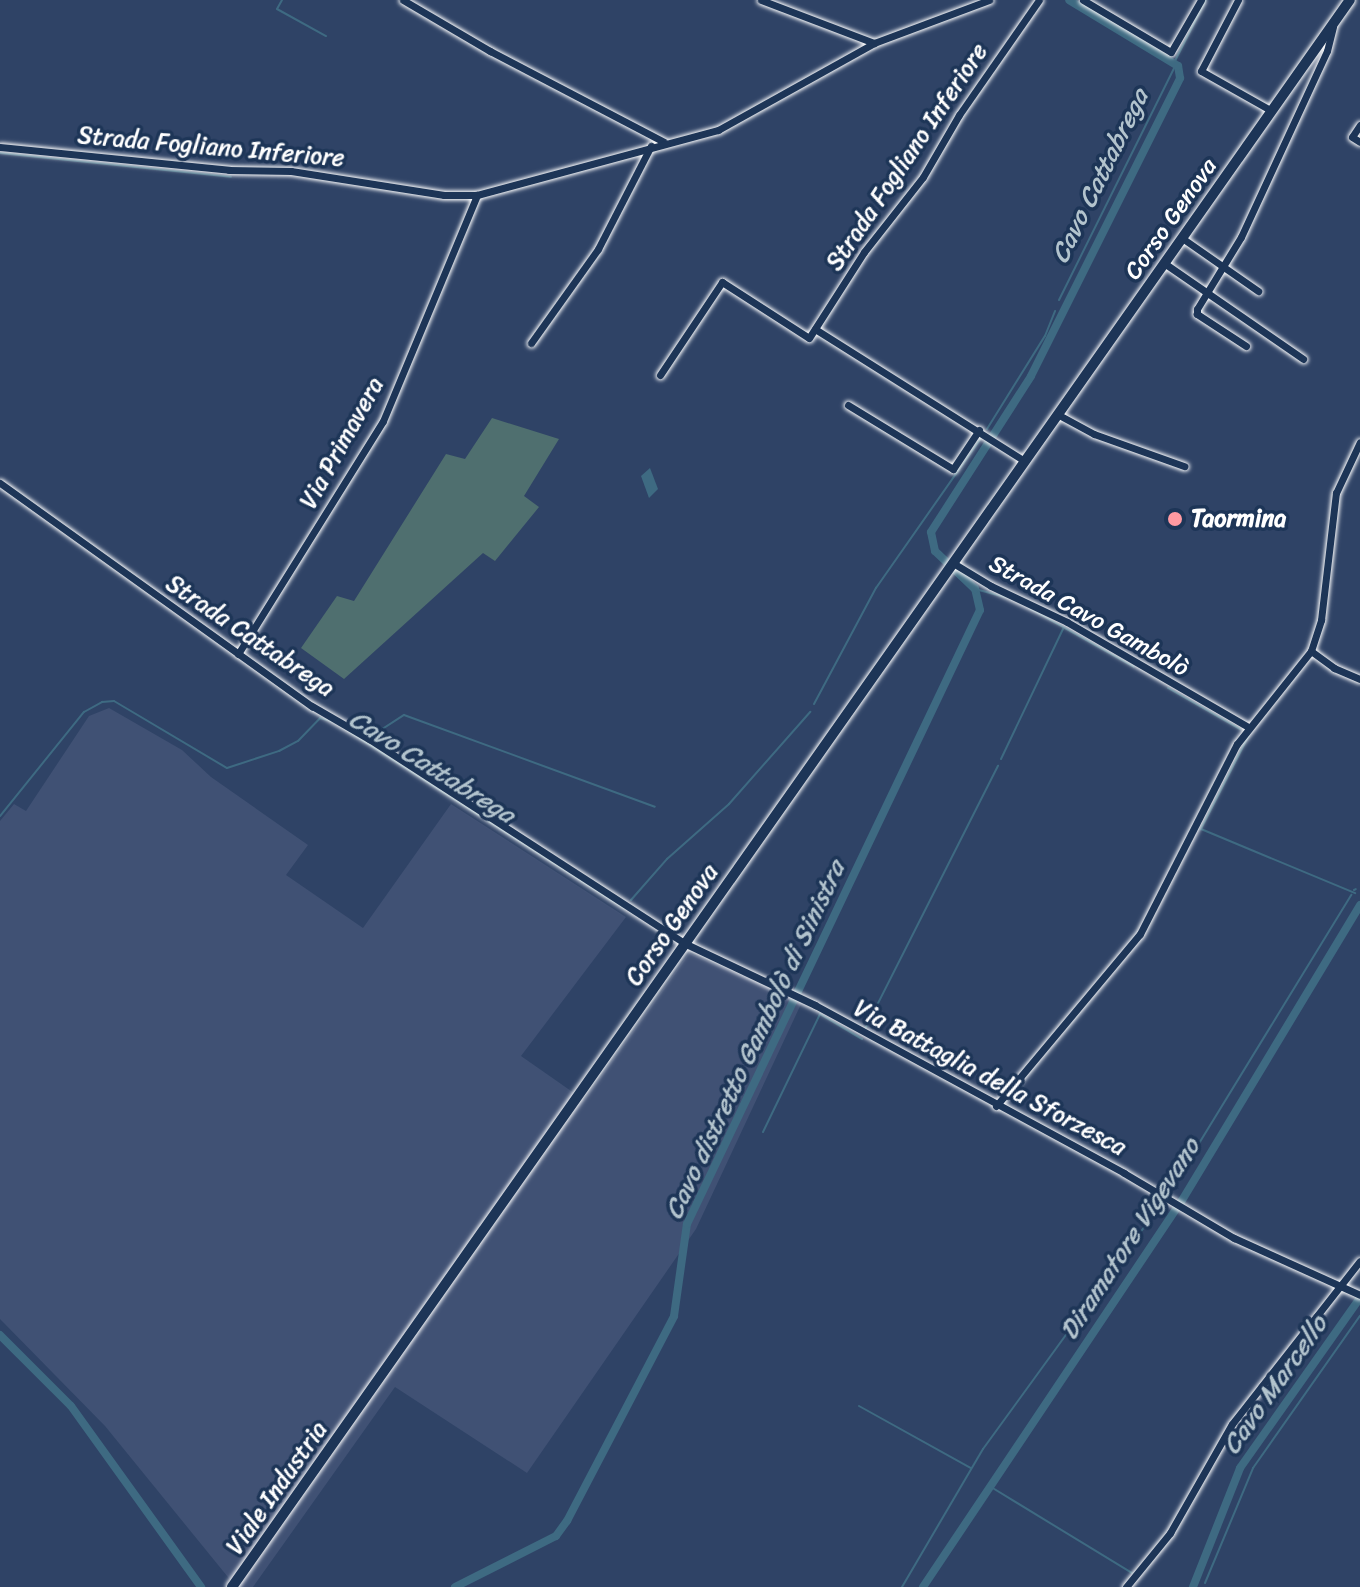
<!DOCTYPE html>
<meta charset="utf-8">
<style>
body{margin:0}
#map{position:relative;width:1360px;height:1587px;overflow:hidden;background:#2f4366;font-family:Sriracha,sans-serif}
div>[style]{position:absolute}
.built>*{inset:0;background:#405174}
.green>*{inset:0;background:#4f6f6f}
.water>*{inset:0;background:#3e6a82}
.stream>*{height:2px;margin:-1px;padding:0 1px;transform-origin:1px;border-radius:1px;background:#3e6a82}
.canal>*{height:8px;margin:-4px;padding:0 4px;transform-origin:4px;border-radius:4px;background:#3e6a82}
.roads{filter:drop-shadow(0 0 2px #fff) drop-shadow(0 0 2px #fff)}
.minor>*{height:7px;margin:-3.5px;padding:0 3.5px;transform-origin:3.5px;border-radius:3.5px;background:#1d3557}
.secondary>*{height:10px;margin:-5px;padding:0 5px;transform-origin:5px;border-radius:5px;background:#1d3557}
.dots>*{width:22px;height:22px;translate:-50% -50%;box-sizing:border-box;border:4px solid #1d3557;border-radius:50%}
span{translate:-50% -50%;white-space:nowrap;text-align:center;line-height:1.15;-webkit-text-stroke:7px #1d3557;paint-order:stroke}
.street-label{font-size:24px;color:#fff}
.poi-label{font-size:24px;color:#fff;font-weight:700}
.left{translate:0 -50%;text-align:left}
.water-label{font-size:26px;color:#b2c3cd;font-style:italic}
</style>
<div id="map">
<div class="built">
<div style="clip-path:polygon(109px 708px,182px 750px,211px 777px,308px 845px,286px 875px,363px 928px,451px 804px,626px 917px,521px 1056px,584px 1100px,689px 953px,802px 1002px,696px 1229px,527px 1473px,395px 1387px,253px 1587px,236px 1587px,105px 1426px,0 1319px,0 821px,14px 804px,26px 811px,89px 716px)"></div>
</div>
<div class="green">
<div style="clip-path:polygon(492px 418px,559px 439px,524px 496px,539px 507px,495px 561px,483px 553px,344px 679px,301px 648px,337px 596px,354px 601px,446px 454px,465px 459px)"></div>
</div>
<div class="water">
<div style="clip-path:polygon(650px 468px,658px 489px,649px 498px,641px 476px)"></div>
</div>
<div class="stream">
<div style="left:282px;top:0;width:10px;rotate:119deg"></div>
<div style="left:277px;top:9px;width:56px;rotate:28.9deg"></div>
<div style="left:1175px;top:61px;width:68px;rotate:-63.1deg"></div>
<div style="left:0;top:153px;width:232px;rotate:5.9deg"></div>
<div style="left:1059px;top:300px;width:259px;rotate:-63.6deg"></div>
<div style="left:987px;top:429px;width:110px;rotate:-58.1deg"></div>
<div style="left:1045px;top:336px;width:27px;rotate:-68deg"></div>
<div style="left:975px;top:589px;width:35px;rotate:15deg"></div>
<div style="left:1029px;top:608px;width:120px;rotate:29.3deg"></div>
<div style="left:1168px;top:688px;width:83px;rotate:29.7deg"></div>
<div style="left:814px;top:704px;width:132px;rotate:-61.9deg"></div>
<div style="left:876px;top:588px;width:183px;rotate:-55deg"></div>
<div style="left:373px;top:735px;width:37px;rotate:-33deg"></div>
<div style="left:404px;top:715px;width:267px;rotate:20.1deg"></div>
<div style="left:1249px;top:735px;width:106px;rotate:117.1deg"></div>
<div style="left:1201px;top:829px;width:167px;rotate:22.6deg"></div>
<div style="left:1001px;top:759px;width:144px;rotate:-64.5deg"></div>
<div style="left:0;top:816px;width:134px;rotate:-51.1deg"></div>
<div style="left:84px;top:712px;width:21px;rotate:-29deg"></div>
<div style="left:102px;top:702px;width:12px;rotate:-5deg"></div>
<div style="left:114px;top:701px;width:131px;rotate:30.7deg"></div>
<div style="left:227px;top:768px;width:55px;rotate:-18.1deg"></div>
<div style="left:279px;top:751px;width:21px;rotate:-28deg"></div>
<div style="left:298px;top:741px;width:32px;rotate:-46deg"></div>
<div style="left:320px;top:718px;width:15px;rotate:16deg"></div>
<div style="left:334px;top:722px;width:345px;rotate:32.7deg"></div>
<div style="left:1354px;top:890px;width:2px;rotate:-27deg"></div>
<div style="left:631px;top:900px;width:55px;rotate:-48.7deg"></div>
<div style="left:667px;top:859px;width:83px;rotate:-41.6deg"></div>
<div style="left:729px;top:804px;width:123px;rotate:-48.6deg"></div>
<div style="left:865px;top:1029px;width:295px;rotate:-63.2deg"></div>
<div style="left:763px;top:1132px;width:131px;rotate:-64.2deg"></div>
<div style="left:820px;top:1014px;width:49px;rotate:30.8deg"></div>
<div style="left:1168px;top:1194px;width:351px;rotate:-58.5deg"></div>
<div style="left:859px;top:1406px;width:128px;rotate:29deg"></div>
<div style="left:991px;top:1487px;width:165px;rotate:31.4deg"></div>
<div style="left:1205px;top:1583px;width:125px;rotate:-67.3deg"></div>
<div style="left:1253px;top:1468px;width:186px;rotate:-54.9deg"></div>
<div style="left:902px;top:1587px;width:160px;rotate:-59.6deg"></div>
<div style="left:983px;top:1449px;width:306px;rotate:-54deg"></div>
</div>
<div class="canal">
<div style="left:0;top:1335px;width:100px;rotate:45deg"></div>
<div style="left:71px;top:1406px;width:223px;rotate:54.3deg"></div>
<div style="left:455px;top:1587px;width:113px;rotate:-26.8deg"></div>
<div style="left:556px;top:1536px;width:19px;rotate:-54deg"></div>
<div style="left:567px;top:1521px;width:231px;rotate:-62.4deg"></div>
<div style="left:674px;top:1316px;width:93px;rotate:-82deg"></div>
<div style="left:687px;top:1224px;width:680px;rotate:-64.49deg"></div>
<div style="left:980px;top:610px;width:22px;rotate:-103deg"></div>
<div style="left:975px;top:589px;width:55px;rotate:-136.5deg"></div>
<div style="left:935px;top:551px;width:19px;rotate:-102deg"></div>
<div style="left:931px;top:532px;width:185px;rotate:-57.3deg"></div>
<div style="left:1031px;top:376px;width:333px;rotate:-63.4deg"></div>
<div style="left:1180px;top:78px;width:12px;rotate:-99deg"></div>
<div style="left:1178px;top:66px;width:127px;rotate:-148.8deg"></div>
<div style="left:923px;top:1587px;width:463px;rotate:-56.2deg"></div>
<div style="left:1181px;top:1202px;width:347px;rotate:-58.9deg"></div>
<div style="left:1193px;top:1587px;width:128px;rotate:-68.4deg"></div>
<div style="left:1240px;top:1468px;width:208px;rotate:-54.8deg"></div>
</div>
<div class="roads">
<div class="minor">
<div style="left:403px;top:0;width:101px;rotate:30.4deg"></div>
<div style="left:490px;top:51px;width:196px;rotate:27.6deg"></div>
<div style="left:761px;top:0;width:121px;rotate:20.8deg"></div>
<div style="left:1083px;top:0;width:102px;rotate:30.6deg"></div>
<div style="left:1171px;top:52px;width:60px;rotate:-60deg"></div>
<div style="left:1238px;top:0;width:80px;rotate:117.5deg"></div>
<div style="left:1201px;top:71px;width:81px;rotate:29.4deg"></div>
<div style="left:1360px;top:125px;width:14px;rotate:124deg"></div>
<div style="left:1352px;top:137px;width:9px;rotate:32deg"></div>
<div style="left:0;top:147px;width:230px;rotate:5.7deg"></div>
<div style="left:229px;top:170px;width:62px;rotate:0.9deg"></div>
<div style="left:291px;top:171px;width:155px;rotate:8.9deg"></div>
<div style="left:444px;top:195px;width:33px"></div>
<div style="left:477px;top:195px;width:250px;rotate:-15.1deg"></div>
<div style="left:718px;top:130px;width:179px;rotate:-29.1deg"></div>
<div style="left:874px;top:43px;width:123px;rotate:-20.5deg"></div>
<div style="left:1182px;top:238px;width:93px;rotate:34.9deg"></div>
<div style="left:1164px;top:263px;width:169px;rotate:34.6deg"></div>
<div style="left:815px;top:329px;width:246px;rotate:32.2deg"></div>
<div style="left:531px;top:343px;width:115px;rotate:-54.5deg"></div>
<div style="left:598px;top:249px;width:116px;rotate:-62.8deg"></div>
<div style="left:1246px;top:346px;width:59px;rotate:-146.9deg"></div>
<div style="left:1197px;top:314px;width:5px;rotate:-90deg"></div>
<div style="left:1197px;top:309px;width:84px;rotate:-58.6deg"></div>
<div style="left:1241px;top:237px;width:205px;rotate:-65.2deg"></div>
<div style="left:1327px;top:51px;width:25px;rotate:-76deg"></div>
<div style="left:660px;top:375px;width:112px;rotate:-56.3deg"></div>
<div style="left:722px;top:282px;width:103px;rotate:32.8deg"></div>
<div style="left:809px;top:338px;width:102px;rotate:-57.4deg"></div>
<div style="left:864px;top:252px;width:95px;rotate:-51.8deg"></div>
<div style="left:923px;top:177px;width:72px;rotate:-59.9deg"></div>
<div style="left:959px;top:115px;width:140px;rotate:-55.2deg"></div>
<div style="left:848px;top:405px;width:123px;rotate:31.4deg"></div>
<div style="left:953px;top:469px;width:47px;rotate:-56.3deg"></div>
<div style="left:1057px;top:414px;width:42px;rotate:28.4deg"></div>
<div style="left:1094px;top:434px;width:96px;rotate:19.6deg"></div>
<div style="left:0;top:483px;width:384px;rotate:35.6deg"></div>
<div style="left:312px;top:706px;width:66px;rotate:30.1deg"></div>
<div style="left:369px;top:739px;width:375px;rotate:32.9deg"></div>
<div style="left:684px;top:943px;width:145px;rotate:25.3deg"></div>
<div style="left:815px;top:1005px;width:352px;rotate:28.5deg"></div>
<div style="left:1124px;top:1173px;width:128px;rotate:30.6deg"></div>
<div style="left:1234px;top:1238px;width:138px;rotate:24.3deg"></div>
<div style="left:953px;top:563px;width:44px;rotate:31.2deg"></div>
<div style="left:991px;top:586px;width:84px;rotate:25.3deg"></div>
<div style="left:1067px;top:622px;width:209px;rotate:30.1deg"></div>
<div style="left:1311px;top:651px;width:29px;rotate:36deg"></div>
<div style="left:1334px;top:668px;width:28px;rotate:23deg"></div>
<div style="left:238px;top:654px;width:274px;rotate:-58.1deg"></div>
<div style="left:383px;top:421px;width:245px;rotate:-67.4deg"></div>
<div style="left:996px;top:1106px;width:224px;rotate:-50.1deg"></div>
<div style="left:1140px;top:934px;width:213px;rotate:-63deg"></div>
<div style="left:1237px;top:744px;width:119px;rotate:-51.5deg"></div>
<div style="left:1311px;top:651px;width:33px;rotate:-72deg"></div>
<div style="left:1321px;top:620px;width:128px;rotate:-83.3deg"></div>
<div style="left:1336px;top:493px;width:56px;rotate:-64.8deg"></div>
<div style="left:1126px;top:1587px;width:70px;rotate:-50.8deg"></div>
<div style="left:1170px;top:1533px;width:125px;rotate:-60.4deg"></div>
<div style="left:1232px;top:1424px;width:207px;rotate:-51.9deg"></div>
</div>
<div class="secondary">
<div style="left:232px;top:1587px;width:1941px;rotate:-54.84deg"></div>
</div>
</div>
<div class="dots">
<div style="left:1175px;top:519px;background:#ff9aa2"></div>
</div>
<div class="street-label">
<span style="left:211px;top:147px;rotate:5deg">Strada Fogliano Inferiore</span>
<span style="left:907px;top:157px;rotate:-56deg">Strada Fogliano Inferiore</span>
<span style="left:1171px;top:219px;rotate:-55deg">Corso Genova</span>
<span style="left:342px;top:443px;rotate:-61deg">Via Primavera</span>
<span style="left:1089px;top:616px;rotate:29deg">Strada Cavo Gambolò</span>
<span style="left:250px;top:636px;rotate:34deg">Strada Cattabrega</span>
<span style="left:672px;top:925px;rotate:-55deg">Corso Genova</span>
<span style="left:990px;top:1078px;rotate:28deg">Via Battaglia della Sforzesca</span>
<span style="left:277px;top:1488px;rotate:-55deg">Viale Industria</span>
</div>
<div class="poi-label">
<span class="left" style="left:1191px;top:519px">Taormina</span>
</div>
<div class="water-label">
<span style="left:1100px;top:176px;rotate:-64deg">Cavo Cattabrega</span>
<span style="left:432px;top:767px;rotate:32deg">Cavo Cattabrega</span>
<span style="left:755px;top:1040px;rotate:-65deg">Cavo distretto Gambolò di Sinistra</span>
<span style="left:1130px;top:1239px;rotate:-57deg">Diramatore Vigevano</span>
<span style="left:1275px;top:1385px;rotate:-55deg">Cavo Marcello</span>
</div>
</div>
